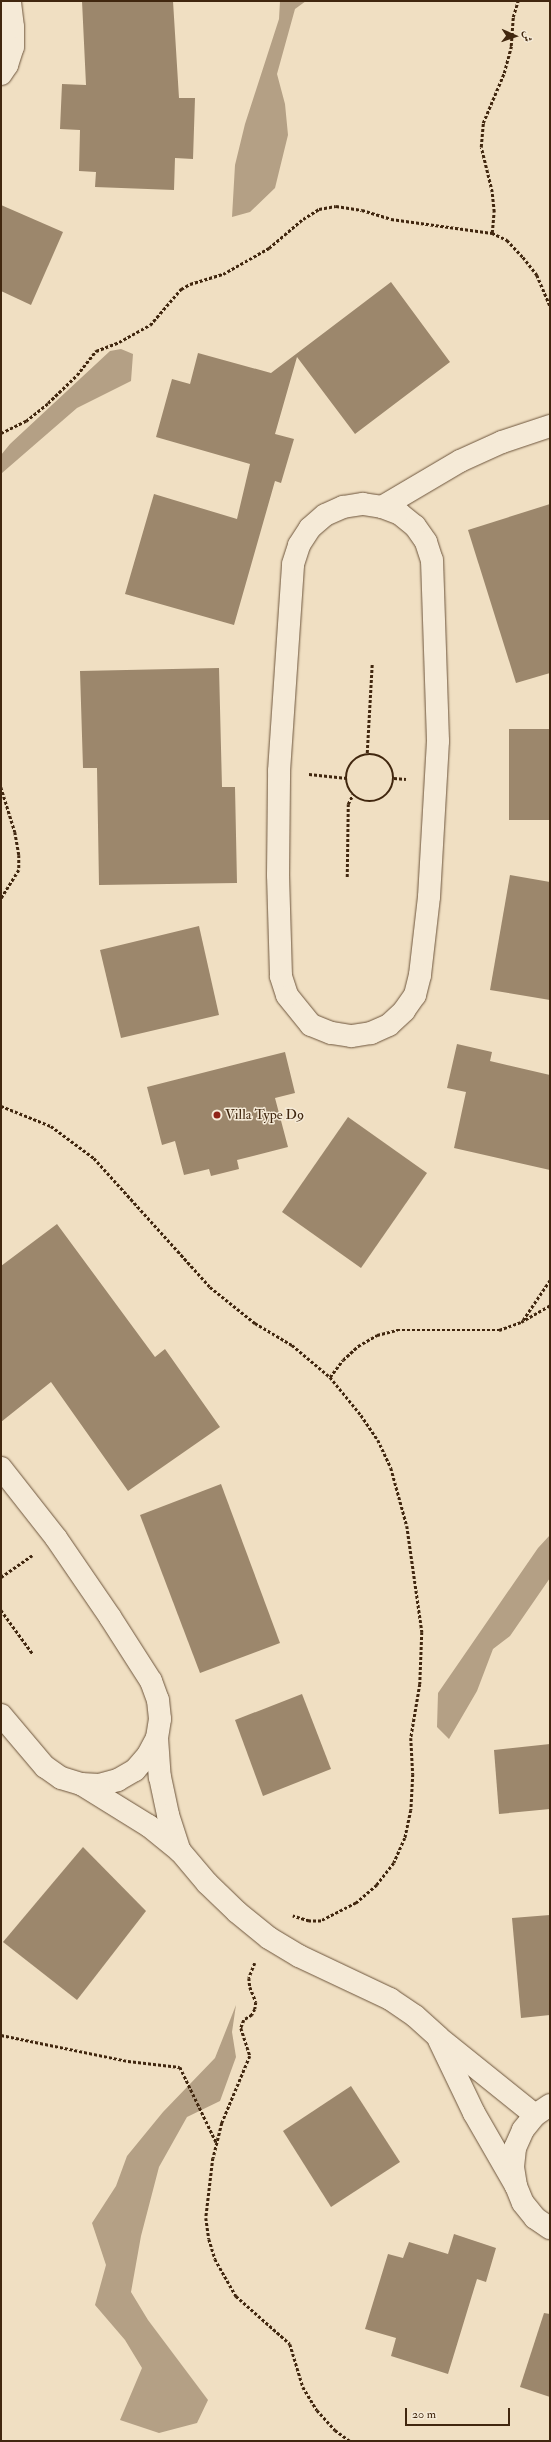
<!DOCTYPE html>
<meta charset="utf-8">
<style>
body{margin:0}
#map{position:relative;width:551px;height:2442px;overflow:hidden;background:#f0dfc2;font-family:"IM FELL Double Pica",Amiri,serif}
div>[style]{position:absolute}
.water>*{inset:0;background:#b4a085}
.building>*{inset:0;background:#9c876c}
.path>*{height:2.5px;margin-top:-1.25px;transform-origin:0;background:repeating-linear-gradient(90deg,#41270f 0 3px,transparent 0 5px)}
.path>.ring{margin:-1.25px;padding:0;box-sizing:content-box;background:none;border:2.5px solid #41270f;border-radius:50%}
.roads{filter:drop-shadow(0 0 1px #6d553c) drop-shadow(0 0 1px #6d553c)}
.minor>*{height:22px;margin:-11px;padding:0 11px;transform-origin:11px;border-radius:11px;background:#f5ead7}
.dots>*{width:11px;height:11px;translate:-50% -50%;box-sizing:border-box;border:2px solid #f5ead7;border-radius:50%}
span{translate:-50% -50%;white-space:nowrap;text-align:center;line-height:1.15;-webkit-text-stroke:3px #f5ead7;paint-order:stroke}
.poi-label{font-size:14px;color:#41270f}
.left{translate:0 -50%;text-align:left}
.frame{position:absolute;inset:0;border:2px solid #41270f;pointer-events:none}
.north{position:absolute;left:495px;top:16px;width:40px;height:40px;-webkit-text-stroke:3px #f5ead7;paint-order:stroke;rotate:92deg;font-size:11px;font-weight:700;line-height:16px;text-align:center;color:#41270f}
.north::after{content:'';display:block;margin:auto;width:14px;height:18px;background:#41270f;clip-path:polygon(50% 0,100% 100%,50% 72%,0 100%)}
.scale{position:absolute;left:405px;top:2408px;width:105px;height:18px;box-sizing:border-box;border:2px solid #41270f;border-top:0;padding-left:5px;font-size:12px;line-height:14px;white-space:nowrap;color:#41270f;-webkit-text-stroke:3px #f5ead7;paint-order:stroke}
</style>
<div id="map">
<div class="water">
<div style="clip-path:polygon(280px 1px,306px 1px,295px 9px,277px 74px,285px 104px,288px 135px,275px 188px,250px 212px,232px 217px,235px 165px,245px 124px,279px 19px)"></div>
<div style="clip-path:polygon(121px 349px,133px 354px,131px 381px,77px 408px,2px 473px,1px 477px,1px 455px,10px 444px,110px 351px)"></div>
<div style="clip-path:polygon(550px 1535px,550px 1578px,510px 1636px,493px 1649px,477px 1691px,449px 1739px,437px 1727px,438px 1693px,538px 1548px)"></div>
<div style="clip-path:polygon(236px 2005px,232px 2032px,236px 2057px,220px 2101px,187px 2117px,159px 2167px,141px 2236px,131px 2292px,148px 2320px,208px 2400px,197px 2423px,159px 2433px,120px 2420px,142px 2368px,125px 2340px,95px 2305px,106px 2265px,92px 2223px,116px 2186px,127px 2156px,163px 2112px,215px 2058px)"></div>
</div>
<div class="building">
<div style="clip-path:polygon(82px 1px,173px 1px,179px 98px,195px 98px,193px 159px,175px 158px,174px 190px,95px 187px,96px 172px,79px 171px,80px 130px,60px 129px,62px 84px,86px 85px)"></div>
<div style="clip-path:polygon(1px 205px,63px 232px,31px 305px,1px 291px)"></div>
<div style="clip-path:polygon(391px 282px,450px 362px,355px 434px,297px 357px,275px 434px,294px 439px,281px 483px,275px 481px,234px 625px,125px 594px,154px 494px,237px 519px,250px 464px,156px 437px,172px 379px,190px 384px,198px 353px,271px 373px)"></div>
<div style="clip-path:polygon(550px 504px,550px 673px,516px 683px,468px 530px)"></div>
<div style="clip-path:polygon(219px 668px,222px 787px,235px 787px,237px 883px,99px 885px,97px 768px,83px 768px,80px 671px)"></div>
<div style="clip-path:polygon(509px 729px,550px 729px,550px 820px,509px 820px)"></div>
<div style="clip-path:polygon(510px 875px,550px 882px,550px 1000px,490px 990px)"></div>
<div style="clip-path:polygon(199px 926px,219px 1015px,121px 1038px,100px 950px)"></div>
<div style="clip-path:polygon(457px 1044px,492px 1052px,490px 1061px,550px 1075px,550px 1170px,454px 1148px,466px 1092px,447px 1088px)"></div>
<div style="clip-path:polygon(285px 1052px,295px 1093px,275px 1098px,288px 1147px,237px 1160px,239px 1169px,211px 1176px,209px 1169px,184px 1175px,175px 1141px,162px 1145px,147px 1087px)"></div>
<div style="clip-path:polygon(348px 1117px,427px 1173px,361px 1268px,282px 1212px)"></div>
<div style="clip-path:polygon(57px 1224px,155px 1357px,165px 1349px,220px 1427px,128px 1491px,51px 1382px,1px 1422px,1px 1266px)"></div>
<div style="clip-path:polygon(221px 1484px,280px 1643px,200px 1673px,140px 1515px)"></div>
<div style="clip-path:polygon(302px 1694px,331px 1769px,263px 1796px,235px 1720px)"></div>
<div style="clip-path:polygon(550px 1744px,550px 1809px,499px 1814px,494px 1750px)"></div>
<div style="clip-path:polygon(83px 1847px,146px 1911px,77px 2000px,3px 1942px)"></div>
<div style="clip-path:polygon(550px 1915px,550px 2015px,521px 2018px,512px 1918px)"></div>
<div style="clip-path:polygon(351px 2086px,400px 2162px,331px 2207px,283px 2131px)"></div>
<div style="clip-path:polygon(454px 2234px,496px 2248px,486px 2282px,477px 2279px,448px 2374px,391px 2356px,396px 2338px,365px 2329px,388px 2254px,403px 2258px,409px 2242px,448px 2254px)"></div>
<div style="clip-path:polygon(544px 2313px,550px 2314px,550px 2397px,520px 2387px)"></div>
</div>
<div class="path">
<div style="left:492px;top:233px;width:21px;rotate:-85deg"></div>
<div style="left:494px;top:212px;width:20px;rotate:-96deg"></div>
<div style="left:492px;top:192px;width:46px;rotate:-103.7deg"></div>
<div style="left:481px;top:147px;width:24px;rotate:-85deg"></div>
<div style="left:483px;top:123px;width:54px;rotate:-67.2deg"></div>
<div style="left:504px;top:73px;width:28px;rotate:-75deg"></div>
<div style="left:511px;top:46px;width:29px;rotate:-86deg"></div>
<div style="left:513px;top:17px;width:17px;rotate:-73deg"></div>
<div style="left:1px;top:433px;width:28px;rotate:-26deg"></div>
<div style="left:26px;top:421px;width:28px;rotate:-39deg"></div>
<div style="left:48px;top:403px;width:40px;rotate:-44deg"></div>
<div style="left:77px;top:375px;width:31px;rotate:-52deg"></div>
<div style="left:96px;top:351px;width:25px;rotate:-21deg"></div>
<div style="left:119px;top:342px;width:35px;rotate:-29deg"></div>
<div style="left:150px;top:325px;width:48px;rotate:-49.3deg"></div>
<div style="left:181px;top:289px;width:10px;rotate:-29deg"></div>
<div style="left:190px;top:284px;width:34px;rotate:-17deg"></div>
<div style="left:223px;top:274px;width:53px;rotate:-29.5deg"></div>
<div style="left:269px;top:248px;width:45px;rotate:-40.5deg"></div>
<div style="left:303px;top:219px;width:19px;rotate:-32deg"></div>
<div style="left:319px;top:209px;width:17px;rotate:-10deg"></div>
<div style="left:336px;top:206px;width:26px;rotate:9deg"></div>
<div style="left:362px;top:210px;width:30px;rotate:17deg"></div>
<div style="left:391px;top:219px;width:102px;rotate:7.9deg"></div>
<div style="left:492px;top:233px;width:17px;rotate:25deg"></div>
<div style="left:507px;top:240px;width:23px;rotate:47deg"></div>
<div style="left:523px;top:257px;width:23px;rotate:52deg"></div>
<div style="left:537px;top:275px;width:34px;rotate:67deg"></div>
<div style="left:367px;top:753px;width:90px;rotate:-86.8deg"></div>
<div class="ring" style="left:346px;top:754px;width:45.5px;height:45.5px"></div>
<div style="left:309px;top:774px;width:38px;rotate:6deg"></div>
<div style="left:394px;top:778px;width:12px;rotate:5deg"></div>
<div style="left:1px;top:787px;width:47px;rotate:72.7deg"></div>
<div style="left:15px;top:832px;width:23px;rotate:80deg"></div>
<div style="left:19px;top:855px;width:15px;rotate:90deg"></div>
<div style="left:19px;top:870px;width:34px;rotate:122deg"></div>
<div style="left:347px;top:877px;width:73px;rotate:-89.2deg"></div>
<div style="left:348px;top:804px;width:11px;rotate:-63deg"></div>
<div style="left:1px;top:1106px;width:54px;rotate:21.8deg"></div>
<div style="left:51px;top:1126px;width:54px;rotate:36.7deg"></div>
<div style="left:94px;top:1158px;width:173px;rotate:48deg"></div>
<div style="left:210px;top:1287px;width:58px;rotate:38.7deg"></div>
<div style="left:255px;top:1323px;width:43px;rotate:30.7deg"></div>
<div style="left:292px;top:1345px;width:50px;rotate:40.1deg"></div>
<div style="left:330px;top:1377px;width:49px;rotate:50.8deg"></div>
<div style="left:361px;top:1415px;width:30px;rotate:56deg"></div>
<div style="left:378px;top:1440px;width:31px;rotate:65deg"></div>
<div style="left:391px;top:1468px;width:60px;rotate:74.6deg"></div>
<div style="left:407px;top:1526px;width:107px;rotate:81.9deg"></div>
<div style="left:422px;top:1632px;width:52px;rotate:92.2deg"></div>
<div style="left:420px;top:1684px;width:55px;rotate:99.5deg"></div>
<div style="left:411px;top:1738px;width:36px;rotate:87deg"></div>
<div style="left:413px;top:1774px;width:36px;rotate:93deg"></div>
<div style="left:411px;top:1810px;width:29px;rotate:102deg"></div>
<div style="left:405px;top:1838px;width:27px;rotate:114deg"></div>
<div style="left:394px;top:1863px;width:28px;rotate:128deg"></div>
<div style="left:377px;top:1885px;width:28px;rotate:139deg"></div>
<div style="left:356px;top:1903px;width:39px;rotate:153deg"></div>
<div style="left:321px;top:1921px;width:12px;rotate:180deg"></div>
<div style="left:309px;top:1921px;width:17px;rotate:-163deg"></div>
<div style="left:523px;top:1320px;width:48px;rotate:-56deg"></div>
<div style="left:330px;top:1377px;width:21px;rotate:-53deg"></div>
<div style="left:343px;top:1360px;width:21px;rotate:-43deg"></div>
<div style="left:358px;top:1346px;width:22px;rotate:-30deg"></div>
<div style="left:377px;top:1335px;width:21px;rotate:-14deg"></div>
<div style="left:397px;top:1330px;width:102px"></div>
<div style="left:499px;top:1330px;width:23px;rotate:-20deg"></div>
<div style="left:521px;top:1322px;width:34px;rotate:-30deg"></div>
<div style="left:1px;top:1577px;width:38px;rotate:-35deg"></div>
<div style="left:1px;top:1610px;width:54px;rotate:54deg"></div>
<div style="left:255px;top:1963px;width:16px;rotate:112deg"></div>
<div style="left:249px;top:1978px;width:9px;rotate:84deg"></div>
<div style="left:250px;top:1987px;width:16px;rotate:68deg"></div>
<div style="left:256px;top:2002px;width:7px;rotate:98deg"></div>
<div style="left:255px;top:2009px;width:7px;rotate:117deg"></div>
<div style="left:252px;top:2015px;width:9px;rotate:148deg"></div>
<div style="left:244px;top:2020px;width:9px;rotate:111deg"></div>
<div style="left:241px;top:2028px;width:29px;rotate:72deg"></div>
<div style="left:250px;top:2056px;width:73px;rotate:112.7deg"></div>
<div style="left:222px;top:2123px;width:36px;rotate:104deg"></div>
<div style="left:213px;top:2158px;width:60px;rotate:96.7deg"></div>
<div style="left:206px;top:2218px;width:21px;rotate:82deg"></div>
<div style="left:209px;top:2239px;width:21px;rotate:73deg"></div>
<div style="left:215px;top:2259px;width:43px;rotate:60.4deg"></div>
<div style="left:236px;top:2296px;width:72px;rotate:41.6deg"></div>
<div style="left:290px;top:2344px;width:45px;rotate:73.2deg"></div>
<div style="left:303px;top:2387px;width:27px;rotate:59deg"></div>
<div style="left:317px;top:2410px;width:27px;rotate:48deg"></div>
<div style="left:335px;top:2430px;width:19px;rotate:36deg"></div>
<div style="left:1px;top:2035px;width:130px;rotate:11.6deg"></div>
<div style="left:128px;top:2061px;width:52px;rotate:6.6deg"></div>
<div style="left:180px;top:2067px;width:85px;rotate:64.3deg"></div>
</div>
<div class="roads">
<div class="minor">
<div style="left:1px;top:74px;width:11px;rotate:-56deg"></div>
<div style="left:7px;top:65px;width:19px;rotate:-72deg"></div>
<div style="left:13px;top:47px;width:20px;rotate:-90deg"></div>
<div style="left:13px;top:27px;width:26px;rotate:-97deg"></div>
<div style="left:363px;top:504px;width:19px;rotate:9deg"></div>
<div style="left:382px;top:507px;width:19px;rotate:21deg"></div>
<div style="left:400px;top:514px;width:19px;rotate:39deg"></div>
<div style="left:415px;top:526px;width:19px;rotate:55deg"></div>
<div style="left:426px;top:542px;width:19px;rotate:72deg"></div>
<div style="left:432px;top:560px;width:181px;rotate:88.1deg"></div>
<div style="left:438px;top:741px;width:156px;rotate:93.3deg"></div>
<div style="left:429px;top:897px;width:79px;rotate:96.6deg"></div>
<div style="left:420px;top:975px;width:21px;rotate:104deg"></div>
<div style="left:415px;top:995px;width:19px;rotate:125deg"></div>
<div style="left:404px;top:1011px;width:21px;rotate:137deg"></div>
<div style="left:389px;top:1025px;width:20px;rotate:156deg"></div>
<div style="left:371px;top:1033px;width:20px;rotate:171deg"></div>
<div style="left:351px;top:1036px;width:20px;rotate:-171deg"></div>
<div style="left:331px;top:1033px;width:22px;rotate:-158deg"></div>
<div style="left:311px;top:1025px;width:38px;rotate:-129deg"></div>
<div style="left:287px;top:995px;width:20px;rotate:-108deg"></div>
<div style="left:281px;top:976px;width:101px;rotate:-91.7deg"></div>
<div style="left:278px;top:875px;width:104px;rotate:-89.4deg"></div>
<div style="left:279px;top:771px;width:207px;rotate:-86.1deg"></div>
<div style="left:293px;top:564px;width:20px;rotate:-72deg"></div>
<div style="left:299px;top:545px;width:20px;rotate:-57deg"></div>
<div style="left:310px;top:528px;width:20px;rotate:-41deg"></div>
<div style="left:325px;top:515px;width:20px;rotate:-24deg"></div>
<div style="left:343px;top:507px;width:20px;rotate:-9deg"></div>
<div style="left:382px;top:507px;width:91px;rotate:-30.5deg"></div>
<div style="left:460px;top:461px;width:46px;rotate:-24.3deg"></div>
<div style="left:502px;top:442px;width:51px;rotate:-18.4deg"></div>
<div style="left:1px;top:1468px;width:89px;rotate:51.8deg"></div>
<div style="left:56px;top:1538px;width:96px;rotate:55.6deg"></div>
<div style="left:110px;top:1617px;width:76px;rotate:57.4deg"></div>
<div style="left:151px;top:1681px;width:20px;rotate:70deg"></div>
<div style="left:158px;top:1700px;width:19px;rotate:84deg"></div>
<div style="left:160px;top:1719px;width:19px;rotate:99deg"></div>
<div style="left:157px;top:1738px;width:19px;rotate:118deg"></div>
<div style="left:148px;top:1755px;width:20px;rotate:131deg"></div>
<div style="left:135px;top:1770px;width:20px;rotate:150deg"></div>
<div style="left:118px;top:1780px;width:20px;rotate:165deg"></div>
<div style="left:99px;top:1785px;width:18px;rotate:-177deg"></div>
<div style="left:81px;top:1784px;width:21px;rotate:-163deg"></div>
<div style="left:61px;top:1778px;width:19px;rotate:-145deg"></div>
<div style="left:45px;top:1767px;width:68px;rotate:-130.2deg"></div>
<div style="left:157px;top:1738px;width:39px;rotate:86deg"></div>
<div style="left:160px;top:1777px;width:39px;rotate:78deg"></div>
<div style="left:168px;top:1815px;width:38px;rotate:72deg"></div>
<div style="left:81px;top:1784px;width:80px;rotate:31.7deg"></div>
<div style="left:149px;top:1826px;width:40px;rotate:39deg"></div>
<div style="left:180px;top:1851px;width:42px;rotate:49.8deg"></div>
<div style="left:207px;top:1883px;width:42px;rotate:44deg"></div>
<div style="left:237px;top:1912px;width:41px;rotate:39.1deg"></div>
<div style="left:269px;top:1938px;width:35px;rotate:31deg"></div>
<div style="left:299px;top:1956px;width:101px;rotate:25.3deg"></div>
<div style="left:390px;top:1999px;width:30px;rotate:34deg"></div>
<div style="left:415px;top:2016px;width:31px;rotate:42deg"></div>
<div style="left:438px;top:2037px;width:124px;rotate:38.8deg"></div>
<div style="left:439px;top:2040px;width:81px;rotate:64.4deg"></div>
<div style="left:474px;top:2113px;width:84px;rotate:60.1deg"></div>
<div style="left:550px;top:2105px;width:18px;rotate:146deg"></div>
<div style="left:535px;top:2115px;width:19px;rotate:129deg"></div>
<div style="left:523px;top:2130px;width:20px;rotate:114deg"></div>
<div style="left:515px;top:2148px;width:19px;rotate:96deg"></div>
<div style="left:513px;top:2167px;width:19px;rotate:81deg"></div>
<div style="left:516px;top:2186px;width:18px;rotate:68deg"></div>
<div style="left:523px;top:2203px;width:19px;rotate:51deg"></div>
<div style="left:535px;top:2218px;width:18px;rotate:34deg"></div>
</div>
</div>
<div class="dots">
<div style="left:217px;top:1115px;background:#8f2418"></div>
</div>
<div class="poi-label">
<span class="left" style="left:225px;top:1115px">Villa Type D9</span>
</div>
<div class="frame"></div>
<div class="north">ش</div>
<div class="scale">20 m</div>
</div>
